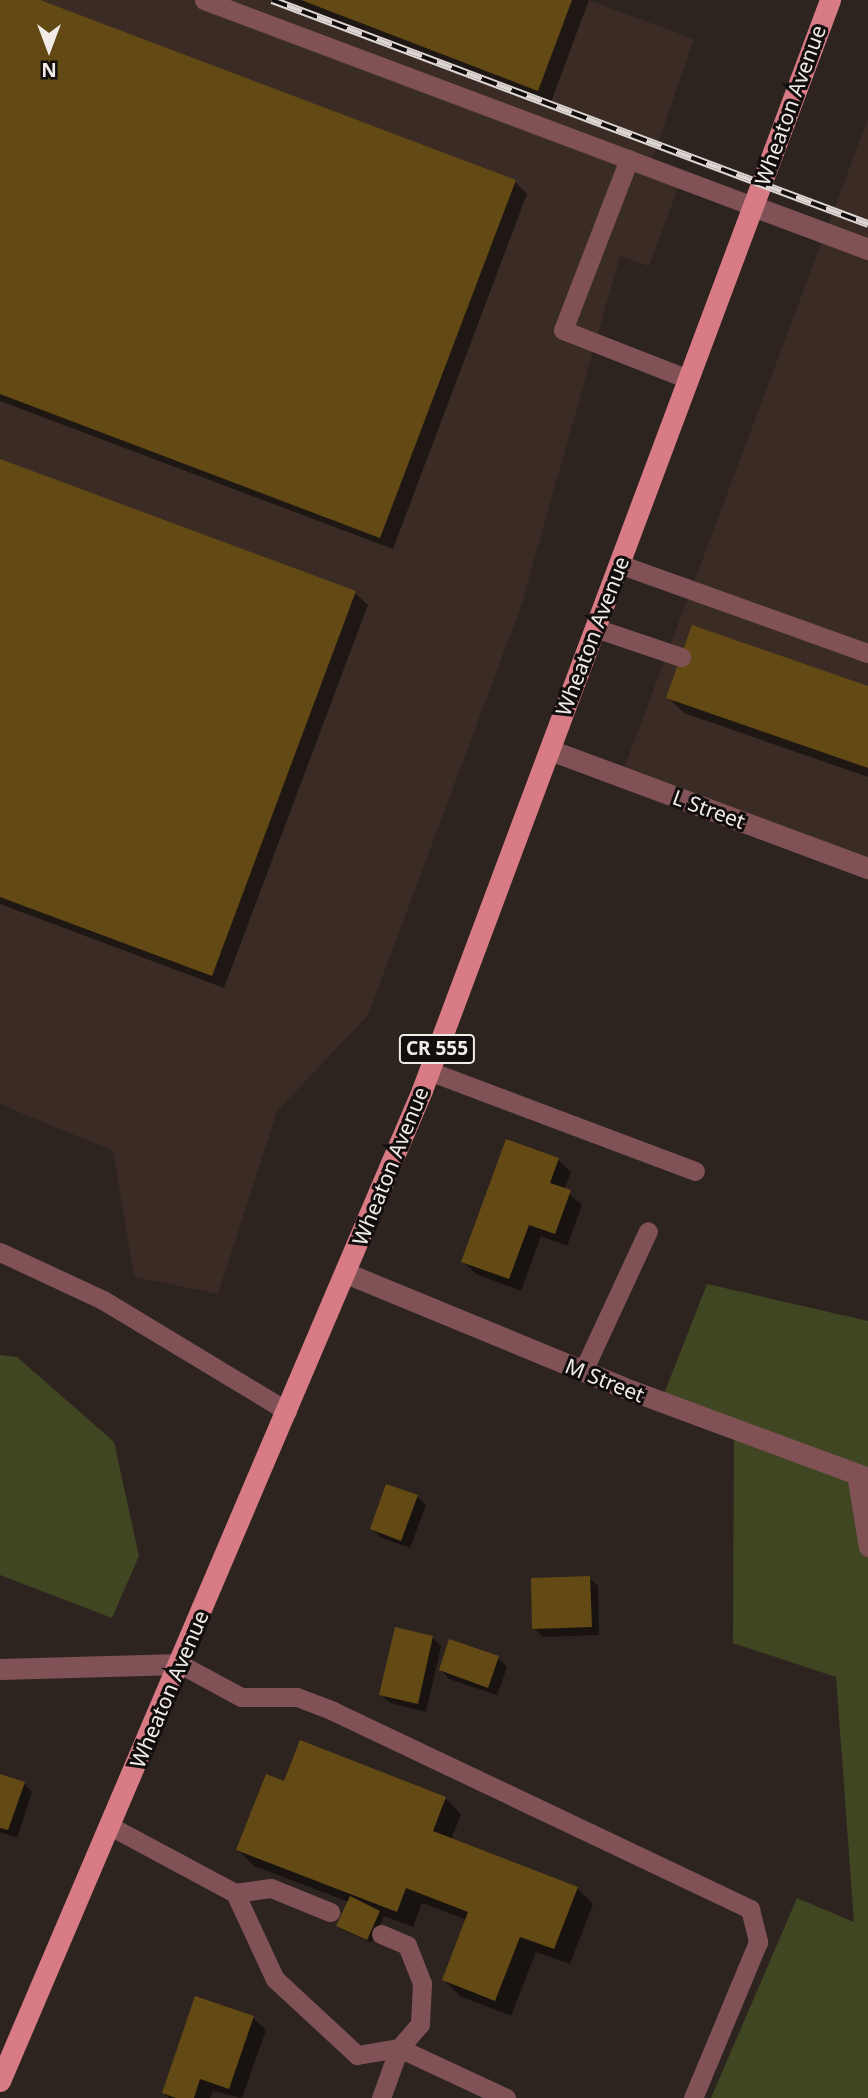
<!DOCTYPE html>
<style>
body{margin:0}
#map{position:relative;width:868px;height:2098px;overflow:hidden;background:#2d2420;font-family:"Noto Sans",sans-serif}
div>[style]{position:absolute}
.built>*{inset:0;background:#3a2c25}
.green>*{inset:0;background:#404621}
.shadow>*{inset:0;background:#0007}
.building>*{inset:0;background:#634a14}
.lane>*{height:19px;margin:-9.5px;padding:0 9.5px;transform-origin:9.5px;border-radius:9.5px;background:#805256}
.street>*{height:21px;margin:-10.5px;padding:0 10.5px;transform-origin:10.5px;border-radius:10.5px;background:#805256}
.primary>*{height:21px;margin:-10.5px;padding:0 10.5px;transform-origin:10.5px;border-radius:10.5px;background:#d87b84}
.rail>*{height:8px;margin-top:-4px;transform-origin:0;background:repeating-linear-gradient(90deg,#120e0d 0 16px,#dcd5d2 0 32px);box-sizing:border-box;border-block:2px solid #dcd5d2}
span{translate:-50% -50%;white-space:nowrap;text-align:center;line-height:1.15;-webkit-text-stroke:6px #120e0d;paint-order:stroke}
.shield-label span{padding:2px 5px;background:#120e0d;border:2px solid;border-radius:5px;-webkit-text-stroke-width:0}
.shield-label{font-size:19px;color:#f2ece9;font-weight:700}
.street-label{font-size:21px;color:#f2ece9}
.north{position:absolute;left:14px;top:14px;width:70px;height:70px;-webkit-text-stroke:5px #120e0d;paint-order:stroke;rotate:180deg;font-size:19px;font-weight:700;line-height:28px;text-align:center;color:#f2ece9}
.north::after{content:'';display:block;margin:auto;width:24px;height:32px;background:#f2ece9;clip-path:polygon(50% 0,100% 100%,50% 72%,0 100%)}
</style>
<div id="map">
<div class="built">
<div style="clip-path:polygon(0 0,588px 0,694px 39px,649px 168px,681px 180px,649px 266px,620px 256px,521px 606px,368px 1015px,277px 1111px,218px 1294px,134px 1277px,113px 1151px,0 1104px)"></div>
<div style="clip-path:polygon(868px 119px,868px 864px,623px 771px)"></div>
</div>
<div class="green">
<div style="clip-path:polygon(707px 1284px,868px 1321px,868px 2098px,711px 2098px,797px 1898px,854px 1922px,836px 1677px,733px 1643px,734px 1428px,662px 1399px)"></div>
<div style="clip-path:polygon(0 1355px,17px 1357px,114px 1442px,139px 1556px,112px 1618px,0 1575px)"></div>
</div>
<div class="shadow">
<div style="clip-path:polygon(0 0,35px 0,515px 182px,527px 194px,393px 549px,0 401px)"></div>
<div style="clip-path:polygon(283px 0,589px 0,551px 102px)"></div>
<div style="clip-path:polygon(0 460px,355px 593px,368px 605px,224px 988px,0 904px)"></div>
<div style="clip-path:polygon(868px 688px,868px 777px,684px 713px,668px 697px)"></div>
<div style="clip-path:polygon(558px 1160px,571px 1172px,564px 1190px,582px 1205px,567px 1246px,541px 1236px,521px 1291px,476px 1274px,463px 1262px)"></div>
<div style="clip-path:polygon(417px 1497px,426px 1505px,410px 1548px,380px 1537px,372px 1528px)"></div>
<div style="clip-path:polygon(589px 1578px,598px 1586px,599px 1635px,543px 1637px,534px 1628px)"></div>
<div style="clip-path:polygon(432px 1637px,441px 1646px,426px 1712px,390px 1703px,381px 1695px)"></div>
<div style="clip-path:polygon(498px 1658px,507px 1667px,497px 1695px,449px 1679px,441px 1670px)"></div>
<div style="clip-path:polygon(0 1776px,24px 1784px,32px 1792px,17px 1838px,0 1832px)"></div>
<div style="clip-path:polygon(285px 1784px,445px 1798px,461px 1814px,451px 1840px,577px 1888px,593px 1904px,570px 1964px,536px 1952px,511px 2016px,460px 1996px,444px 1980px,467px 1920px,422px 1903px,413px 1927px,384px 1916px,371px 1943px,342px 1929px,338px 1925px,349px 1902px,254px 1866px,238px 1850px)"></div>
<div style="clip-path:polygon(253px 2018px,266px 2030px,242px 2098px,213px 2091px,210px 2098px,169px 2098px,164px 2093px)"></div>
</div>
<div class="building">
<div style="clip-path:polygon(0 0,40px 0,516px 180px,380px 538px,0 394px)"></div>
<div style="clip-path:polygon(301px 0,572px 0,538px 91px)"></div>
<div style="clip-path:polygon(0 459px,356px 591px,212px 976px,0 897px)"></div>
<div style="clip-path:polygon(692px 625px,868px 686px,868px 768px,666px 698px)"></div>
<div style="clip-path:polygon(506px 1139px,559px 1158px,550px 1183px,571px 1190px,555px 1234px,529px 1225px,509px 1279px,461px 1262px)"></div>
<div style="clip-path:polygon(386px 1484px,418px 1495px,401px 1541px,370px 1529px)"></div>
<div style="clip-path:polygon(590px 1576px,592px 1627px,532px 1629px,531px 1578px)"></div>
<div style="clip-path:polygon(395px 1627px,433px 1636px,418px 1704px,379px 1695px)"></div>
<div style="clip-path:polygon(449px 1639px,499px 1656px,488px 1688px,439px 1670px)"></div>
<div style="clip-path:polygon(300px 1740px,446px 1797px,433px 1831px,578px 1887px,554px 1949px,520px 1937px,495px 2001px,442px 1980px,468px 1912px,406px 1888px,397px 1912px,236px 1850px,266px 1774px,284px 1781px)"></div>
<div style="clip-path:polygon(0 1774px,25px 1782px,8px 1830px,0 1828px)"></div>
<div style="clip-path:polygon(350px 1896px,380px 1911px,367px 1940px,336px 1926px)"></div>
<div style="clip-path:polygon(195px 1996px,254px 2016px,229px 2089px,200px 2079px,194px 2098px,176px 2098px,162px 2093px)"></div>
</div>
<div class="lane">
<div style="left:204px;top:0;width:586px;rotate:20.57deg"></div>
<div style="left:629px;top:159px;width:183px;rotate:111.1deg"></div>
<div style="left:563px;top:330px;width:134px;rotate:21.4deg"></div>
<div style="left:619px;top:564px;width:264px;rotate:19.7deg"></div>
<div style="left:595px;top:628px;width:91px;rotate:18.6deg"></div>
<div style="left:429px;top:1071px;width:284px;rotate:20.6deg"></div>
<div style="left:0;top:1252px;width:114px;rotate:25deg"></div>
<div style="left:103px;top:1300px;width:215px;rotate:31.1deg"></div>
<div style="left:583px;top:1371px;width:154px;rotate:-65.1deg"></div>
<div style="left:856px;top:1474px;width:74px;rotate:80.7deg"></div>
<div style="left:180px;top:1664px;width:69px;rotate:28.4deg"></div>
<div style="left:241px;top:1697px;width:56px"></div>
<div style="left:297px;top:1697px;width:39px;rotate:21deg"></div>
<div style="left:333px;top:1711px;width:462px;rotate:25.4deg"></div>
<div style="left:750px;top:1909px;width:34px;rotate:76deg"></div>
<div style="left:758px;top:1942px;width:169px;rotate:112.6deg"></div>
<div style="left:110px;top:1826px;width:142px;rotate:28.2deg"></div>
<div style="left:235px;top:1893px;width:95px;rotate:65.1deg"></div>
<div style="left:275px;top:1979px;width:112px;rotate:42.8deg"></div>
<div style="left:357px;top:2055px;width:43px;rotate:-9.5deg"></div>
<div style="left:399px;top:2048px;width:118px;rotate:25deg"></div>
<div style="left:235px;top:1893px;width:36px;rotate:-8deg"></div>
<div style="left:271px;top:1888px;width:64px;rotate:22.1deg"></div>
<div style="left:381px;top:1934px;width:28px;rotate:23deg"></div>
<div style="left:407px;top:1945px;width:41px;rotate:68.5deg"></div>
<div style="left:422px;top:1983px;width:41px;rotate:92.8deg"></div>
<div style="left:420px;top:2024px;width:32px;rotate:131deg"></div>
<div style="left:399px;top:2048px;width:53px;rotate:109.8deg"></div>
</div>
<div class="street">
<div style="left:753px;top:206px;width:123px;rotate:20.5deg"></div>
<div style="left:550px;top:750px;width:339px;rotate:20.4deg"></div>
<div style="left:346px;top:1273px;width:299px;rotate:22.4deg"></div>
<div style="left:622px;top:1387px;width:262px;rotate:20.3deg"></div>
<div style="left:0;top:1669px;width:180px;rotate:-1.6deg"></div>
</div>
<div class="primary">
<div style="left:0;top:2081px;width:1077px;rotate:-66.93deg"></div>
<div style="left:422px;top:1090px;width:1164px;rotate:-69.48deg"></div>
</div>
<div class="rail">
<div style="left:272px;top:0;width:637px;rotate:20.6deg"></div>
</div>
<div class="shield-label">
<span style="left:437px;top:1049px">CR 555</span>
</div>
<div class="street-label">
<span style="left:790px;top:105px;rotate:-70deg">Wheaton Avenue</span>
<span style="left:592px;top:636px;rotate:-69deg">Wheaton Avenue</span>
<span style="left:709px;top:809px;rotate:20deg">L Street</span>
<span style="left:390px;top:1166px;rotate:-68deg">Wheaton Avenue</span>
<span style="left:605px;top:1380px;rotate:22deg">M Street</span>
<span style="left:169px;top:1689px;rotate:-67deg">Wheaton Avenue</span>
</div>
<div class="north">N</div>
</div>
